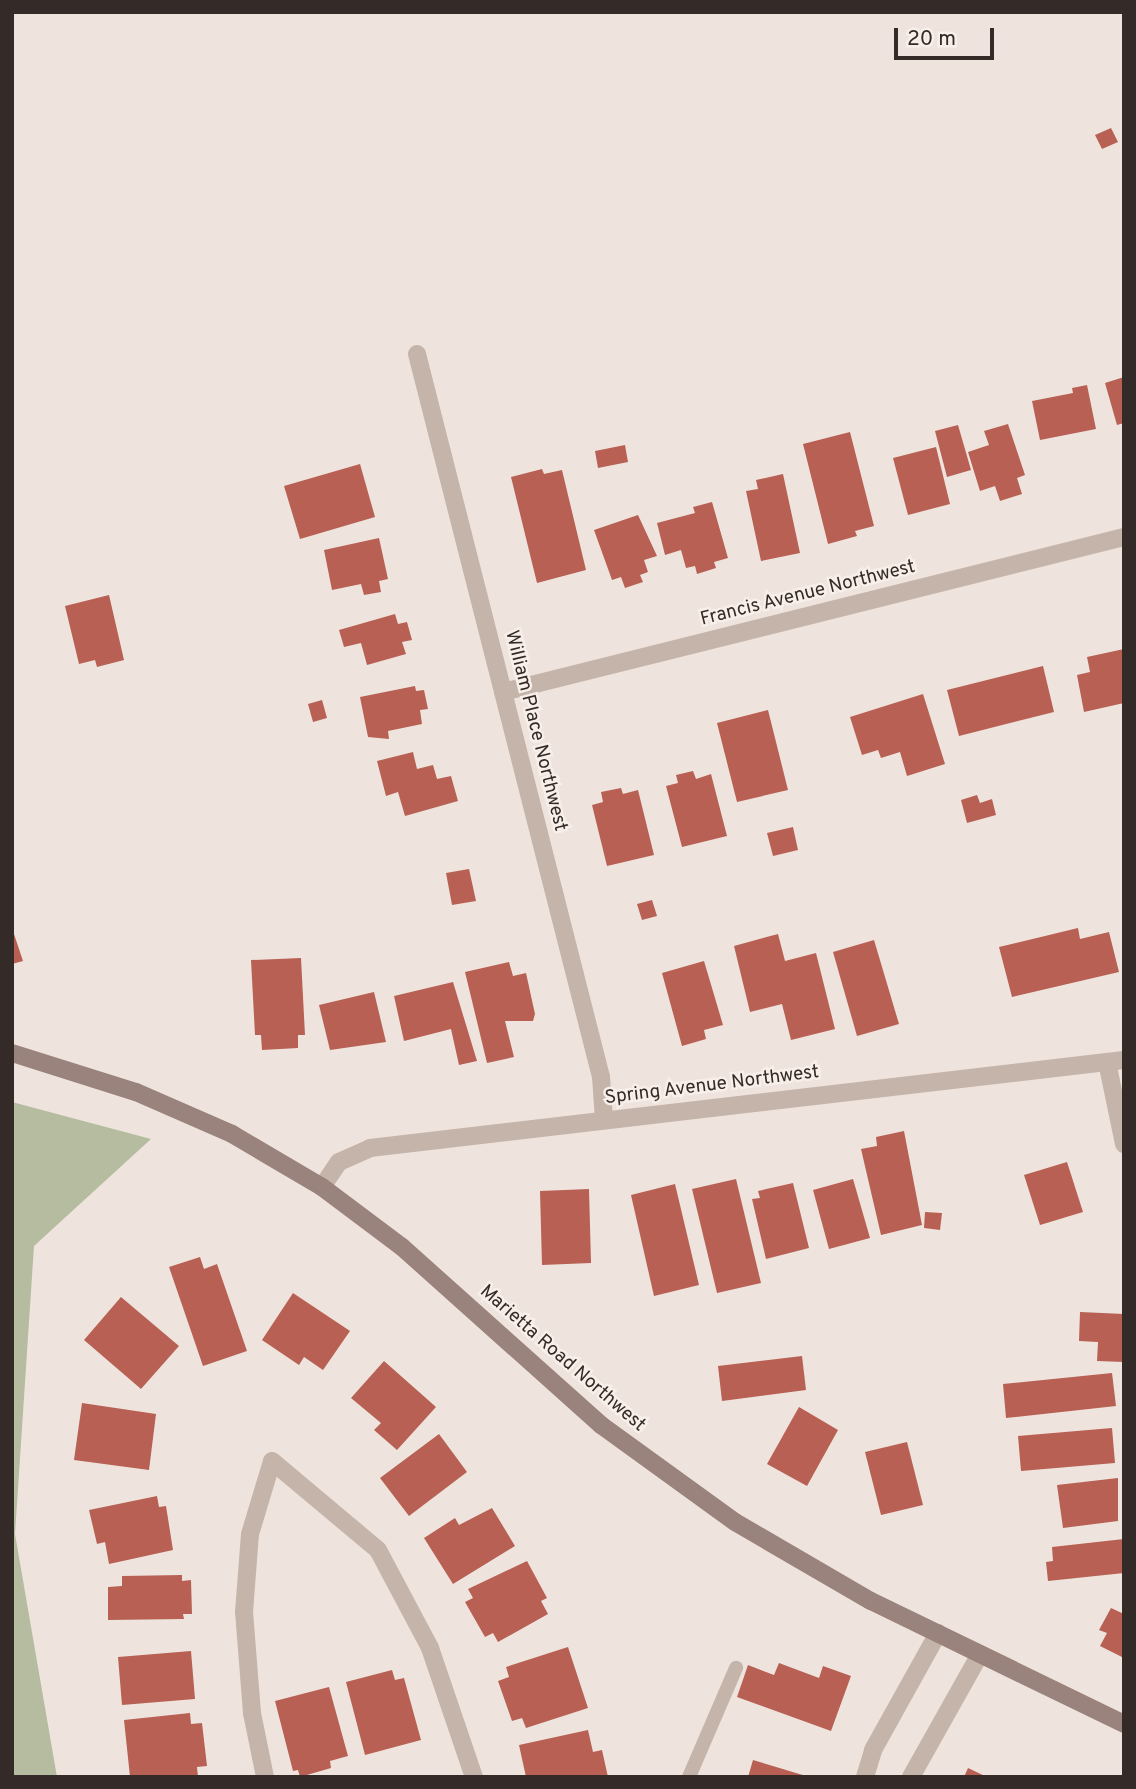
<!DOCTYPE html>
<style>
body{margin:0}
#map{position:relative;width:1136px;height:1789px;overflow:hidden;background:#efe4dd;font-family:Overpass,sans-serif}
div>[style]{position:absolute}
.green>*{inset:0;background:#b5bc9f}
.building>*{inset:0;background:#b76053}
.service>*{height:14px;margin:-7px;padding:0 7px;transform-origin:7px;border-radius:7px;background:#c5b4aa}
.minor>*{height:18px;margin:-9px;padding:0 9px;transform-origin:9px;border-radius:9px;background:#c5b4aa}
.secondary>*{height:18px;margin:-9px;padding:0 9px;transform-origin:9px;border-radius:9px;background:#99837c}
span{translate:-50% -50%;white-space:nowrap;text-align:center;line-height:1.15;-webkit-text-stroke:5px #f7efe8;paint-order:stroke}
.street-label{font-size:19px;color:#342b29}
.frame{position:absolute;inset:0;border:14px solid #342b29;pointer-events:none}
.scale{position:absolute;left:894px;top:28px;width:100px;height:32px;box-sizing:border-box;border:4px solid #342b29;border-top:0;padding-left:9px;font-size:21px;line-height:24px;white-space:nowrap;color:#342b29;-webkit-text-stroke:5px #f7efe8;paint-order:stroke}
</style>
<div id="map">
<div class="green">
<div style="clip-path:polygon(12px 1102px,151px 1139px,34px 1246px,15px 1534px,57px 1777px,12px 1777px)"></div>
</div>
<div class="building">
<div style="clip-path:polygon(1111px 128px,1118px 142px,1102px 149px,1095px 135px)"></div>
<div style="clip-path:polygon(1124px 377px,1124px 423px,1117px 425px,1105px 383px)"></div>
<div style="clip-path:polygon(1087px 385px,1096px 429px,1040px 440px,1032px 401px,1073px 393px,1072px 388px)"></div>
<div style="clip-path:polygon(1008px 424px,1025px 475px,1017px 478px,1022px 494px,1000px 501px,995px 486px,980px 491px,968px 452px,989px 445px,984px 431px)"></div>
<div style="clip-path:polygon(958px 425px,971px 470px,947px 477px,935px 431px)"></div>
<div style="clip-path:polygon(850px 432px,874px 526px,855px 531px,857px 536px,828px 544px,803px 444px)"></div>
<div style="clip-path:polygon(625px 445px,628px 462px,598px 468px,595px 451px)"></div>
<div style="clip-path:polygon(936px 447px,950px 504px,908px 515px,893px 458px)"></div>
<div style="clip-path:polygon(360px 464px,375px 517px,300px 539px,284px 486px)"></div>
<div style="clip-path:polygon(542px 469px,544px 474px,562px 470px,586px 570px,537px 583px,511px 477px)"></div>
<div style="clip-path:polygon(783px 474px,800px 553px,761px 561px,746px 491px,758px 489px,756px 480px)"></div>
<div style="clip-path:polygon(712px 502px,728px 558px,714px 562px,716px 568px,697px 574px,695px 566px,686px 568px,681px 550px,665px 555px,657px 523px,695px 513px,693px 507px)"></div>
<div style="clip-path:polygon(638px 515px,657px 556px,644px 560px,648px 572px,640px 575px,643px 582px,625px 588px,621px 577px,612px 580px,594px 530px)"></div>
<div style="clip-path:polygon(379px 538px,388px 579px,379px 581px,381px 592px,364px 595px,361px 584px,332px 590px,324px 550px)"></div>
<div style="clip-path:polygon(109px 595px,124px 660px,97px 667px,95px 660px,79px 664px,65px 606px)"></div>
<div style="clip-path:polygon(395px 614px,398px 624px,407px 622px,412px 640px,402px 642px,406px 654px,367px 665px,361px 643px,344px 647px,339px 630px)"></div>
<div style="clip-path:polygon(1124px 649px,1124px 703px,1084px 712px,1077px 675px,1090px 672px,1087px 657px)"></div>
<div style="clip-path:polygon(1043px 666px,1054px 712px,959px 736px,947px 690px)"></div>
<div style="clip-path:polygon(415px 686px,416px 691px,424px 690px,428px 709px,420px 710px,422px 724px,388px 731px,389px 739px,368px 737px,360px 697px)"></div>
<div style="clip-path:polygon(923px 694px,945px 764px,907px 776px,900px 752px,881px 758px,878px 750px,862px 755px,850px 717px)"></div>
<div style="clip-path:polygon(322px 700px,327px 718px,313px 722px,308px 704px)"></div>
<div style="clip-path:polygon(768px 710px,788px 790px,737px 802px,717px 723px)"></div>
<div style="clip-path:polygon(413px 752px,417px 769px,433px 765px,437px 779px,451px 776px,458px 801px,405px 816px,398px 792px,386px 796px,377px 761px)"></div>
<div style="clip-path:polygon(693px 771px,696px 779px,711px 774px,727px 836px,682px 847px,666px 786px,678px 783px,676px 775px)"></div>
<div style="clip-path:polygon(621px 788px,623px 794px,638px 790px,654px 855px,607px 866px,592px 805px,603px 802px,601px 792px)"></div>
<div style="clip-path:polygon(977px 795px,980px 803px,992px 799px,996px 815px,967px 823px,961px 800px)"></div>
<div style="clip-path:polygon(793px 827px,798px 850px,773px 856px,767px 833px)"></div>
<div style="clip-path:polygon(469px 869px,476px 901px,452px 905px,446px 873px)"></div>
<div style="clip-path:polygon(652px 900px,657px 916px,642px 920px,637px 904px)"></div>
<div style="clip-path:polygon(12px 928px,23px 961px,12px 964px)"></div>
<div style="clip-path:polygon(1078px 928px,1080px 939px,1109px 932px,1119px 972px,1012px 997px,999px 947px)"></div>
<div style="clip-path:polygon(778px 934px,785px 961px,816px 953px,835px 1029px,791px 1040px,782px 1004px,750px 1012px,734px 946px)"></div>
<div style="clip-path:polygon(874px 940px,899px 1024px,857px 1036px,833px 952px)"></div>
<div style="clip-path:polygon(301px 958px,305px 1035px,298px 1035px,298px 1048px,262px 1050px,261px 1035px,255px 1035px,251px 960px)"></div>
<div style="clip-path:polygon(704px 961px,723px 1025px,704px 1030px,706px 1039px,682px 1046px,662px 973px)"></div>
<div style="clip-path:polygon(509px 962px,513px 976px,526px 973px,535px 1014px,533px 1021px,505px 1021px,514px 1057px,487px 1063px,465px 972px)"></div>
<div style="clip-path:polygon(453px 982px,477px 1061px,459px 1065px,451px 1029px,404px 1041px,394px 996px)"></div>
<div style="clip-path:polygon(374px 992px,386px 1042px,330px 1050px,319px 1005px)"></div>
<div style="clip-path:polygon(904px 1131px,922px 1225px,881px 1235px,861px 1149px,877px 1146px,876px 1137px)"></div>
<div style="clip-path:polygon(1067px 1162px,1083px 1212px,1040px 1225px,1024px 1175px)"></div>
<div style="clip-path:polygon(736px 1179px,761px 1283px,717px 1293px,692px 1189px)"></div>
<div style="clip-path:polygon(853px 1179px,870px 1238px,829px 1249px,813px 1190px)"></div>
<div style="clip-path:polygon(793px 1183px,809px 1248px,766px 1259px,752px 1199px,760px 1198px,758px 1191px)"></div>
<div style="clip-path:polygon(675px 1184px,699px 1285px,654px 1296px,631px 1195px)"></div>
<div style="clip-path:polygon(589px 1189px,591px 1263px,542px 1265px,540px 1191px)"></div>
<div style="clip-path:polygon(925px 1212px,942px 1213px,940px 1230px,924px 1228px)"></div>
<div style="clip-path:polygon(200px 1257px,204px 1269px,217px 1264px,247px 1351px,203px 1366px,169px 1267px)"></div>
<div style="clip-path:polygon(293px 1293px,350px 1331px,323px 1370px,304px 1357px,299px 1365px,262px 1340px)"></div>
<div style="clip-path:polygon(121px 1297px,179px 1346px,141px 1389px,84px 1340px)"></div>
<div style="clip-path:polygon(1080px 1312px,1124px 1314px,1124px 1362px,1097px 1361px,1098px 1342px,1079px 1341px)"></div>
<div style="clip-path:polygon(802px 1356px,806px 1390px,722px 1401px,718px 1366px)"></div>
<div style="clip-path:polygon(384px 1361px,436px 1407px,397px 1450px,374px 1430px,381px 1423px,351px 1398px)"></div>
<div style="clip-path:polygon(1112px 1373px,1116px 1406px,1006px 1418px,1003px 1384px)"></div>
<div style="clip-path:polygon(82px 1403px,156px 1414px,149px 1470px,74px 1460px)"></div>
<div style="clip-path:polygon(799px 1407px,838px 1430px,807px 1486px,767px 1464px)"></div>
<div style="clip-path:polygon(1112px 1428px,1115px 1463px,1021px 1471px,1018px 1436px)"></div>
<div style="clip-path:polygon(439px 1434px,467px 1472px,409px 1516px,380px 1478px)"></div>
<div style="clip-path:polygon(907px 1442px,923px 1505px,881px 1515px,865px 1452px)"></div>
<div style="clip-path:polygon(1118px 1478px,1118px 1521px,1063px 1528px,1057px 1485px)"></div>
<div style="clip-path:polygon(157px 1496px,159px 1507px,166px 1506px,173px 1550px,109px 1564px,105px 1542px,97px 1544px,89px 1510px)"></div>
<div style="clip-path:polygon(492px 1508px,515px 1546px,453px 1584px,424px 1538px,455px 1518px,459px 1525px)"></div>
<div style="clip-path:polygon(1124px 1539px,1124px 1573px,1048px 1581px,1046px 1562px,1053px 1561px,1052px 1547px)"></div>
<div style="clip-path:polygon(527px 1561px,547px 1598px,541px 1601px,548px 1614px,498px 1642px,493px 1633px,485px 1637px,465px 1602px,473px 1598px,468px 1589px)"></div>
<div style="clip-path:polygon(182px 1575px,182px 1581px,191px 1580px,192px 1614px,183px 1614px,184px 1619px,108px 1620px,108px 1587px,122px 1586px,122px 1576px)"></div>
<div style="clip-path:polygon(1111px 1608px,1124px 1614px,1124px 1658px,1100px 1646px,1107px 1633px,1099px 1630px)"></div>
<div style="clip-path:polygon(568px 1647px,588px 1708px,526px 1728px,522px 1718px,512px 1721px,498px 1681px,509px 1677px,506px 1667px)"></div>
<div style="clip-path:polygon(191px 1651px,195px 1699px,122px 1705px,118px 1657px)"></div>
<div style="clip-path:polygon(779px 1663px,819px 1678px,823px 1666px,851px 1676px,831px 1731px,737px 1697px,748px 1665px,774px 1675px)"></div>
<div style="clip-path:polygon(392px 1670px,395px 1680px,404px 1678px,421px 1740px,365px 1755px,346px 1682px)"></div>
<div style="clip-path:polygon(329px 1687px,348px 1756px,330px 1761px,331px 1768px,300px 1777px,298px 1770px,293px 1771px,275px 1701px)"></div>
<div style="clip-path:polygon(190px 1713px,191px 1724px,202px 1723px,207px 1766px,197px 1767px,198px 1777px,130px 1777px,124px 1720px)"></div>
<div style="clip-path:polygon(588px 1730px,593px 1752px,602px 1750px,608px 1777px,526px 1777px,519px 1745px)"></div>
<div style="clip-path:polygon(753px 1760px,806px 1776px,806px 1777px,748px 1777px)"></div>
<div style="clip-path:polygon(968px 1768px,987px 1777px,964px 1777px)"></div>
</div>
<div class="service">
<div style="left:689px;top:1777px;width:119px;rotate:-66.7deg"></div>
</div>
<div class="minor">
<div style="left:417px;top:354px;width:746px;rotate:75.72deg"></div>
<div style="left:601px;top:1077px;width:43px;rotate:86deg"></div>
<div style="left:503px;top:692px;width:640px;rotate:-14.01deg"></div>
<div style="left:1107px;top:1062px;width:84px;rotate:78.3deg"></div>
<div style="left:322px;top:1187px;width:30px;rotate:-56deg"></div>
<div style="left:339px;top:1162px;width:34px;rotate:-24deg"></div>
<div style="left:370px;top:1148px;width:759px;rotate:-6.66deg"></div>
<div style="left:265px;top:1777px;width:65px;rotate:-101.5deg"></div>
<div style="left:252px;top:1713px;width:101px;rotate:-94.5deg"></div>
<div style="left:244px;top:1612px;width:78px;rotate:-85.6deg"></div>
<div style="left:250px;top:1534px;width:76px;rotate:-73.2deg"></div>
<div style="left:272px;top:1461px;width:138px;rotate:40deg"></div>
<div style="left:378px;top:1550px;width:111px;rotate:62deg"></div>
<div style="left:430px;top:1648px;width:136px;rotate:71.2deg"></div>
<div style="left:865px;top:1777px;width:28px;rotate:-73deg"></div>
<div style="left:873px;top:1750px;width:134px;rotate:-60.9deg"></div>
<div style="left:911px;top:1777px;width:141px;rotate:-60.7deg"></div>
</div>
<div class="secondary">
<div style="left:12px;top:1053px;width:130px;rotate:17.5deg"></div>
<div style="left:136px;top:1092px;width:105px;rotate:23.6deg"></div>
<div style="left:232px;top:1134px;width:104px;rotate:30.5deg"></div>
<div style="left:322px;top:1187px;width:100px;rotate:36.9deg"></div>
<div style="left:402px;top:1247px;width:267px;rotate:41.8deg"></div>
<div style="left:601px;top:1425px;width:165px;rotate:35.9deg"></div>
<div style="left:735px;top:1522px;width:157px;rotate:30.2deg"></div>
<div style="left:871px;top:1601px;width:281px;rotate:25.9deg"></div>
</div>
<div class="street-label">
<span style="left:808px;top:594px;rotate:-14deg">Francis Avenue Northwest</span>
<span style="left:535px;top:731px;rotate:76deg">William Place Northwest</span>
<span style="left:712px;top:1086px;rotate:-7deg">Spring Avenue Northwest</span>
<span style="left:562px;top:1359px;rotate:41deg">Marietta Road Northwest</span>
</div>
<div class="frame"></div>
<div class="scale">20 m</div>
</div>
